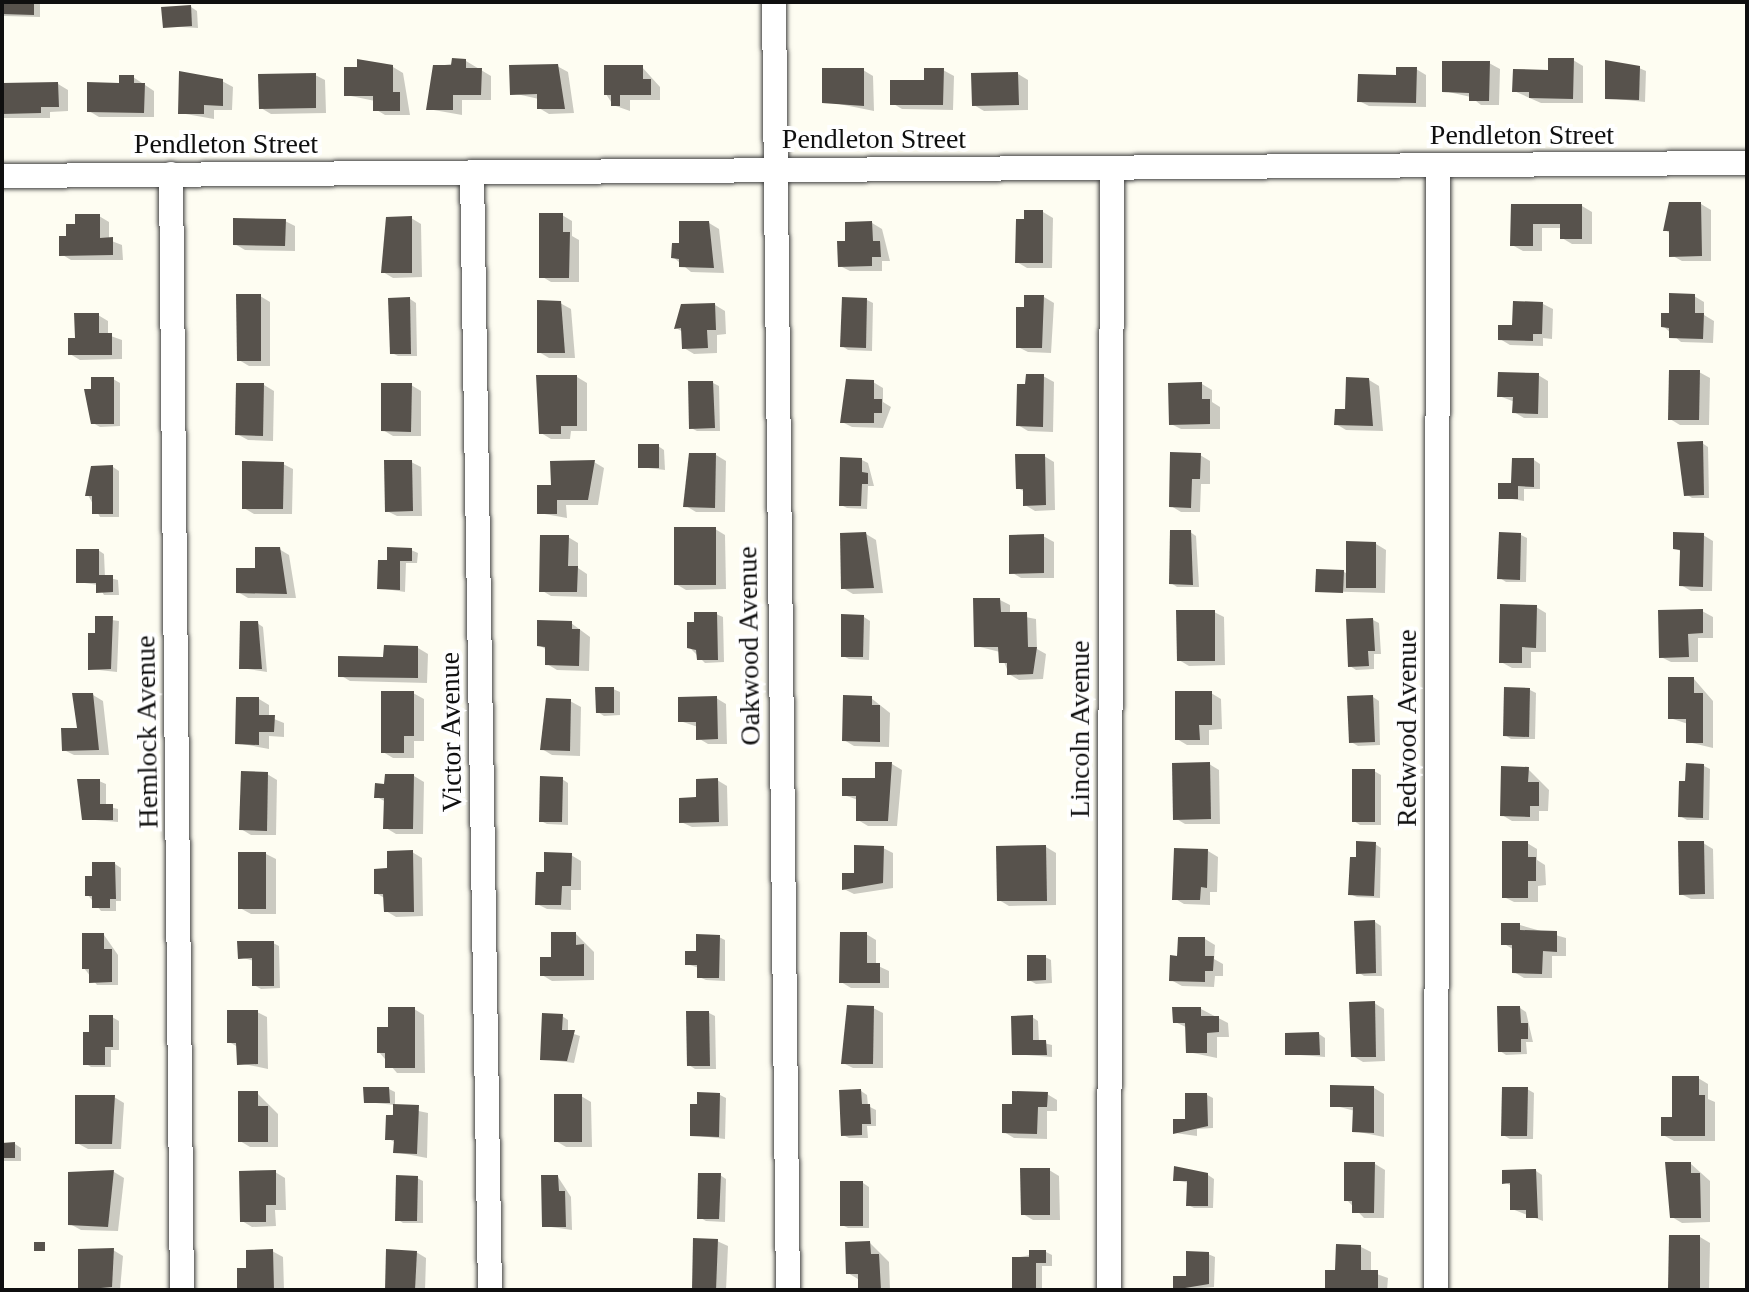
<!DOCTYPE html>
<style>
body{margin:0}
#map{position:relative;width:1749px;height:1292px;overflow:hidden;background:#fefdf2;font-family:Georgia,serif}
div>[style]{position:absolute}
.shadow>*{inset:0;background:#0003}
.building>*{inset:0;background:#57524c}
.roads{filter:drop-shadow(0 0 2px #424242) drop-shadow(0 0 2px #424242)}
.minor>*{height:24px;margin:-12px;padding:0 12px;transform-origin:12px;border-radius:12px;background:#fff}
span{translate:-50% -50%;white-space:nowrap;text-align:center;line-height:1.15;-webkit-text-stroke:8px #fff;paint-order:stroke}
.street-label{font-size:28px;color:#0f0f0f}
.frame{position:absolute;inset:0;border:4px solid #0f0f0f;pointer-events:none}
</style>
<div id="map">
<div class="shadow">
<div style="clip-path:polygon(2px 2px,40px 2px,40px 17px,4px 16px)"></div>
<div style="clip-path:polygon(191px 7px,197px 11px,198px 28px,165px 26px)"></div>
<div style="clip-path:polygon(1573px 60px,1583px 66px,1583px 103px,1541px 103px,1514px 91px)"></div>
<div style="clip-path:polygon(466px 61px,491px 76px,491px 100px,462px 100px,462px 115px,428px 109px,434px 67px)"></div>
<div style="clip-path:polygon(1489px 63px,1500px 69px,1499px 105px,1481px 105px,1471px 97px,1444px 91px)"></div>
<div style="clip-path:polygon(557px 66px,568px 72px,574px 113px,549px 114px,539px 108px,539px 99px,512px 93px)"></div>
<div style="clip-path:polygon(393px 67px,403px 73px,410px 115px,385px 115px,375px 109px,375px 101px,346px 95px)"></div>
<div style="clip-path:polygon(642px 67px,660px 87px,660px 100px,630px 100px,630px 111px,613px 105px,606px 94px)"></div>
<div style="clip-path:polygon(1639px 68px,1646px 71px,1645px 102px,1607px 98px)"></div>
<div style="clip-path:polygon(1416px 69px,1426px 75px,1426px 107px,1369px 106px,1359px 101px)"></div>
<div style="clip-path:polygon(863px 70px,873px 76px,874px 111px,824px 101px)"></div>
<div style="clip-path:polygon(943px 70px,954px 76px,953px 110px,902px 109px,892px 103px)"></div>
<div style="clip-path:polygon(1018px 74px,1028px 80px,1028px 110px,984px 111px,974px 105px)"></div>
<div style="clip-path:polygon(315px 75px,325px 80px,326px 113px,271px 114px,261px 108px)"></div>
<div style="clip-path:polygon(133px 77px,154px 91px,154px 117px,99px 117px,89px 111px)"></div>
<div style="clip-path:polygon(222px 81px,233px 87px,232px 110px,214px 110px,214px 119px,180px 113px)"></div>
<div style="clip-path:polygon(58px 84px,68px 90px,68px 111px,50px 112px,50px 118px,2px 118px,2px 85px)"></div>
<div style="clip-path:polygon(1701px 204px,1711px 210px,1711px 261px,1682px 261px,1671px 255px,1671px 234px,1665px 230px)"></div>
<div style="clip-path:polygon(1513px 206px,1582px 206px,1592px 212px,1592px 244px,1572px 244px,1562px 238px,1562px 228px,1542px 228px,1542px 251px,1523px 251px,1512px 245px)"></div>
<div style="clip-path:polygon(1043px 212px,1053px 218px,1052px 268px,1027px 268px,1017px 262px,1026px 221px)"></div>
<div style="clip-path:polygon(562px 215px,572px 221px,572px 236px,579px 240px,579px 282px,551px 282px,541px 276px)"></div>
<div style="clip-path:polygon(99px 216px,109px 222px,109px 240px,122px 245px,123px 260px,71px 260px,61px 254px,77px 226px)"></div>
<div style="clip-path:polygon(411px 218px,421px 224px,422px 277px,393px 278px,383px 272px)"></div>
<div style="clip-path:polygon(285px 221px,295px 226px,295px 251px,245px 250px,235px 244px)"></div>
<div style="clip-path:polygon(709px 223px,719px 229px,724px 273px,691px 272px,673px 257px)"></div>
<div style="clip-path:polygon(872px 223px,882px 229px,890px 261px,882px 261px,882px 271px,850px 271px,840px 266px,847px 243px)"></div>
<div style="clip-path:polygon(260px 296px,270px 302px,270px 366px,249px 366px,239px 360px)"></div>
<div style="clip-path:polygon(1694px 296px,1704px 302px,1704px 315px,1714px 321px,1713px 343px,1681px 342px,1663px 326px)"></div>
<div style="clip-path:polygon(1044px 297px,1054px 303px,1051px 353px,1028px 352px,1018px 347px,1026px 309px)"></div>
<div style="clip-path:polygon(410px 299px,416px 303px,417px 356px,398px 356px,392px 353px)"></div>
<div style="clip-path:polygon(867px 300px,873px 303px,872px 351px,848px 350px,842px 346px)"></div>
<div style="clip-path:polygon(560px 303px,571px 309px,575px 358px,549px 358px,539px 352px)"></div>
<div style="clip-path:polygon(1543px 304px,1553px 309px,1552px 339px,1543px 338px,1543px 346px,1510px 345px,1500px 339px)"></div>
<div style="clip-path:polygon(715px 305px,725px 311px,726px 334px,717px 335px,717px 353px,694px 354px,684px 348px,683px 332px,676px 328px)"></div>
<div style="clip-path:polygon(98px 315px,108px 321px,108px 335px,122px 340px,122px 359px,80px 360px,70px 354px)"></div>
<div style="clip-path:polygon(1699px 372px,1710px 378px,1709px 425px,1680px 425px,1670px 419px)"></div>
<div style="clip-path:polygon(1538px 375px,1548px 381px,1548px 418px,1524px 418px,1514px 412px,1515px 402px,1499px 396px)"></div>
<div style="clip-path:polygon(1043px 376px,1054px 382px,1053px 432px,1028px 431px,1018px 425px,1027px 386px)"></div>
<div style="clip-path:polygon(577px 377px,587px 383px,587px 431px,571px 431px,570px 439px,551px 439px,541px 433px)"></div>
<div style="clip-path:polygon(113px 379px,120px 383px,120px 426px,100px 427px,93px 423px,93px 391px)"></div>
<div style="clip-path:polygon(1369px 380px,1379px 386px,1383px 431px,1346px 430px,1336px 424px)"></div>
<div style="clip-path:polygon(873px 382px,883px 388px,883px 402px,891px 407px,883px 428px,852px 427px,842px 422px)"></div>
<div style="clip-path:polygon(713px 383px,719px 386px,720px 431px,697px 431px,691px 428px)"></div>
<div style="clip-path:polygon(1202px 384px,1212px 390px,1212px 402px,1220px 407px,1220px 429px,1181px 429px,1171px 424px)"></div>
<div style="clip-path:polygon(264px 385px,274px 391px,273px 441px,248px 440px,237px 434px)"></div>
<div style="clip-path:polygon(411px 385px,421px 391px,421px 436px,393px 436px,383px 430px)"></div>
<div style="clip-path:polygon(1702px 443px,1708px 447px,1709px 498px,1692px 498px,1686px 494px)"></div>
<div style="clip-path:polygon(658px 446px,664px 450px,665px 470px,640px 467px)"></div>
<div style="clip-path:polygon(716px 455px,726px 461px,725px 512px,696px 512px,686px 506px)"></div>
<div style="clip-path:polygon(1200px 455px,1210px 461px,1210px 484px,1201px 484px,1200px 512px,1181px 512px,1171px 506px)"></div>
<div style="clip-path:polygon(1044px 456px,1054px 462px,1055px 510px,1035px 511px,1025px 505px,1025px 492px,1018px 488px)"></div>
<div style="clip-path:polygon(862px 460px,868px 463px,874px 486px,868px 486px,867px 509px,847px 508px,841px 505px)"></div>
<div style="clip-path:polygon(1534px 460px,1540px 464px,1540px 489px,1524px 489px,1524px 501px,1500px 497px)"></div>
<div style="clip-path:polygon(411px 462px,421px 467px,422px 516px,397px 516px,387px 511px)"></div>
<div style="clip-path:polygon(594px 462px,604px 468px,598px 505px,566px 505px,567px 518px,539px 513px,553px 487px)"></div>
<div style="clip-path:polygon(283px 464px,293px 469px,292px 514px,254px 514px,244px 508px)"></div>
<div style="clip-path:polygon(113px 467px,119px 471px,119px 517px,100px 517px,88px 495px)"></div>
<div style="clip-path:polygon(715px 529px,725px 535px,726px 589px,686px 590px,676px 584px)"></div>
<div style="clip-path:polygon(1190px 532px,1196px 536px,1199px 587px,1177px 587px,1171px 583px)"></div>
<div style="clip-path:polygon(866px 534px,876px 540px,883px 593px,853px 594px,843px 588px)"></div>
<div style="clip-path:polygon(1521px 535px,1527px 538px,1526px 582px,1506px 582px,1500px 578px)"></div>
<div style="clip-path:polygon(1703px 535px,1713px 541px,1712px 591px,1691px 591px,1681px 585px,1682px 552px,1675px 548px)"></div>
<div style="clip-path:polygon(1043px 536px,1054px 542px,1054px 578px,1021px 578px,1011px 572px)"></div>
<div style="clip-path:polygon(568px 537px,578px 543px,578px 568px,587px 574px,587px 597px,551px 596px,541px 590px)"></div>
<div style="clip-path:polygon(1376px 544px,1386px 550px,1385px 593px,1317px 591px,1344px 572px,1348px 574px)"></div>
<div style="clip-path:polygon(279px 549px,289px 555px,296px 598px,248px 598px,238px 592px)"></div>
<div style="clip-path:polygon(98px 550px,104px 554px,105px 577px,118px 580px,119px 595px,104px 595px,98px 585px,78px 582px)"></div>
<div style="clip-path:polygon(411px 550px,418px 553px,417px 563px,406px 563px,405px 592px,379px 588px,388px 562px)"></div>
<div style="clip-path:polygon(1000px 600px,1010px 605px,1010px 614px,1036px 619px,1037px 649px,1046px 654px,1043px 679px,1019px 680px,1009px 674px,1000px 652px,976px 646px)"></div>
<div style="clip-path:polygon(1536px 607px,1546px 613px,1546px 652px,1531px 652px,1531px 668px,1512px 668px,1501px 662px)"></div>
<div style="clip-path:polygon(1702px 611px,1713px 617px,1713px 638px,1698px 638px,1698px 662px,1671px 662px,1661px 657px)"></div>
<div style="clip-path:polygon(1214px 612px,1224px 617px,1225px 665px,1189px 666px,1179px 660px)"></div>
<div style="clip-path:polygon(716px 614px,723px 617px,724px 662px,705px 663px,689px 647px)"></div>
<div style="clip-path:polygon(864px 617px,870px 621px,869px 660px,849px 659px,843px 656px)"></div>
<div style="clip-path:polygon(97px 618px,119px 621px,117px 672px,90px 669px)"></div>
<div style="clip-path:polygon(1373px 620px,1379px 623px,1381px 654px,1374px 654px,1374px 669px,1356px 670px,1350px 666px)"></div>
<div style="clip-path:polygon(257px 623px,263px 627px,267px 672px,241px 668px)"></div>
<div style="clip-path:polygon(571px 623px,590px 637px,589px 671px,557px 670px,547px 664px,547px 650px,539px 645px)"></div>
<div style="clip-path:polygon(418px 648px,428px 654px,427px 683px,350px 681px,340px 675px)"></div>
<div style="clip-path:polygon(1694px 679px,1713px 701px,1713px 748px,1688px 742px,1688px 724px,1670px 718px)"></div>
<div style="clip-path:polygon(613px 689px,620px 692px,620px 715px,604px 716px,598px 712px)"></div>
<div style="clip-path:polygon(1530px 690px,1536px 693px,1535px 739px,1511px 739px,1505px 735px)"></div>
<div style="clip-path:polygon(413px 693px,424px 699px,424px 741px,414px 741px,414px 758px,393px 758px,383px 752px)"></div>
<div style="clip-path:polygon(1211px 693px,1221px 699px,1222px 729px,1209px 730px,1209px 745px,1187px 745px,1177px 739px)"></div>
<div style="clip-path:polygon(93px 695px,103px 701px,109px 755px,74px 755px,64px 750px,79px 730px)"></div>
<div style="clip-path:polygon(1373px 697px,1379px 701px,1380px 745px,1358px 746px,1351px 742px)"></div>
<div style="clip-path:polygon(716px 698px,726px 704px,727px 744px,708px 744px,698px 738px,698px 727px,680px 721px)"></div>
<div style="clip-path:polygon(871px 698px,890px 713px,889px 747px,854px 746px,844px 740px)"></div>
<div style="clip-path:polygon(259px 699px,269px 705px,269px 717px,284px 723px,284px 737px,269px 736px,269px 749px,237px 743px)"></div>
<div style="clip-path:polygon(570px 701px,581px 707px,580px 756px,552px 755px,542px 749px)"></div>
<div style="clip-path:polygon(892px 764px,902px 770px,897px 826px,868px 826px,858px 820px,858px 800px,844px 795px,877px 780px)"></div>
<div style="clip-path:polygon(1209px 764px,1219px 770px,1220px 824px,1185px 824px,1175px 818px)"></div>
<div style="clip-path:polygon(1704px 766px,1710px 769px,1709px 820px,1687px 820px,1680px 816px,1687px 783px)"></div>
<div style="clip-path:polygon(1528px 769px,1549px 790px,1548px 811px,1539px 811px,1539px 821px,1512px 821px,1502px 815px)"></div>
<div style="clip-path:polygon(1374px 771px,1381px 775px,1381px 825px,1360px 825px,1354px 821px)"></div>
<div style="clip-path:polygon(267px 774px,277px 780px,276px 835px,251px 835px,241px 829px)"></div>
<div style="clip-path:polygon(414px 776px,424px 782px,423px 834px,396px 834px,386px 828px,386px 802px,377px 797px,386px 786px)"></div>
<div style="clip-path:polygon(562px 779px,568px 783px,568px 825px,547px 824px,541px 821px)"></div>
<div style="clip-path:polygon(717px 780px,727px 786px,728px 826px,692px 827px,681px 822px)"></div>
<div style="clip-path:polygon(99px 781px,106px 784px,106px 806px,118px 809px,118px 822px,84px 819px)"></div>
<div style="clip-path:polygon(1527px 843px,1537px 849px,1537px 860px,1545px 865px,1546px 885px,1538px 886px,1538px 902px,1514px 902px,1504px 897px)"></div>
<div style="clip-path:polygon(1703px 843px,1713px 849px,1714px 899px,1691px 899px,1681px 894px)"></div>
<div style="clip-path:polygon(1375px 844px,1381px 848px,1380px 898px,1357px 897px,1350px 894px)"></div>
<div style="clip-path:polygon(1046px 847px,1056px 853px,1056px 905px,1009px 906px,999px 900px)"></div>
<div style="clip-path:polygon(883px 848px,893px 853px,893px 888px,854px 894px,844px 889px)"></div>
<div style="clip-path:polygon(1208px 851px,1218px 857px,1217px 892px,1210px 892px,1210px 905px,1184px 904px,1174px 898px)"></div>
<div style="clip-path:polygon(412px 852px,422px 858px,423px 916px,396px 917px,386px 911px,386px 899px,376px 893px,389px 870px)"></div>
<div style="clip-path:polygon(266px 854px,276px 859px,276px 914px,251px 914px,240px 908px)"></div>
<div style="clip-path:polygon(571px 855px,581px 861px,581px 890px,571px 890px,571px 910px,547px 909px,537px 904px,546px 874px)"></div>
<div style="clip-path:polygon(115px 864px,121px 868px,121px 901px,116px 901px,116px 911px,101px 911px,87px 894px,94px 878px)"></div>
<div style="clip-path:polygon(1375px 922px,1381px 926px,1382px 976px,1364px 976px,1358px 972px)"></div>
<div style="clip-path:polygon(1520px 925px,1566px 938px,1566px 956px,1552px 956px,1552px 978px,1524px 978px,1514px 972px,1514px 950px,1503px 943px)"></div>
<div style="clip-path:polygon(576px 934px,594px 952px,594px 980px,552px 981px,542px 975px)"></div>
<div style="clip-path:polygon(866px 934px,876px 940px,876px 965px,889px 971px,889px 988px,851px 988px,841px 982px)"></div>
<div style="clip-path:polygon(104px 935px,118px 955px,118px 985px,97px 985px,84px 968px)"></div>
<div style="clip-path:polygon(719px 937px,725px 940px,725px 981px,706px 980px,699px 977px,699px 968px,687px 964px)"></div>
<div style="clip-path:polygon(1205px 939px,1215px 945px,1214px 959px,1223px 964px,1223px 976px,1215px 976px,1214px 987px,1182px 986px,1171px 980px,1179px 958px)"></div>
<div style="clip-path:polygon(273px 943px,279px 946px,280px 988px,261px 989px,254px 985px,254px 961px,240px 957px)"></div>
<div style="clip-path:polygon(1045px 957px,1051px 960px,1052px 983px,1036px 984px,1029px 980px)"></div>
<div style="clip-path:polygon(1374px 1003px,1384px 1009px,1385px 1061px,1363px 1062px,1353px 1056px)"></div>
<div style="clip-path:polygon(873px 1008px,883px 1013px,883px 1068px,853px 1068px,843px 1063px)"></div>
<div style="clip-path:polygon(1520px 1008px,1526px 1012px,1533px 1042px,1526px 1042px,1527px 1054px,1506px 1055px,1500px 1051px)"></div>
<div style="clip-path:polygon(414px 1009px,424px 1015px,425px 1073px,397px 1073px,379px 1052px,390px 1029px)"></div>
<div style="clip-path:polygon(1201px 1009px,1228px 1023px,1229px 1037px,1217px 1037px,1217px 1058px,1188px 1052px,1188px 1028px,1175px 1022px)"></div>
<div style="clip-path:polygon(257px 1012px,267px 1017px,268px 1069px,239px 1063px,238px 1047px,229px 1042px)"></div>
<div style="clip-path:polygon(709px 1013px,715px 1016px,716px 1069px,695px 1069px,689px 1065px)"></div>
<div style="clip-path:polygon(562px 1016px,568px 1020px,568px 1032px,580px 1036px,574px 1063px,542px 1059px)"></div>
<div style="clip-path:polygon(112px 1017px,119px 1021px,119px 1050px,111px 1050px,111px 1067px,91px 1067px,85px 1063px,91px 1034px)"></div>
<div style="clip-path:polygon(1032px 1017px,1038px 1021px,1039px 1042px,1052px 1045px,1052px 1057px,1014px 1054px)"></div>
<div style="clip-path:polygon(1319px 1034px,1325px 1038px,1325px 1057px,1287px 1054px)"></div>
<div style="clip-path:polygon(1698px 1078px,1708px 1084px,1708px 1099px,1715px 1102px,1715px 1141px,1674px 1141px,1663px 1135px)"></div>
<div style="clip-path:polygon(1374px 1088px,1384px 1094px,1384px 1137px,1354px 1131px,1355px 1111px,1332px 1105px)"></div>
<div style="clip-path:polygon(389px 1089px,395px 1092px,395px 1106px,428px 1113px,427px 1158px,395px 1152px,396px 1143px,387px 1138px,395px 1105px,366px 1102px)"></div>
<div style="clip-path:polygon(1527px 1089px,1534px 1093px,1533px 1139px,1510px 1139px,1503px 1135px)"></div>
<div style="clip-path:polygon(861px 1091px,867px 1095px,868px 1106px,876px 1110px,876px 1126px,867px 1126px,868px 1138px,849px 1138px,843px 1135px)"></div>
<div style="clip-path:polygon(257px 1093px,278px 1114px,278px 1147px,250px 1147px,240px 1141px)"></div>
<div style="clip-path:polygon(1047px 1094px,1057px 1100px,1057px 1111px,1047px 1111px,1047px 1139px,1014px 1138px,1004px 1132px)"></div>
<div style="clip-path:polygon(720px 1095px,726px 1098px,725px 1139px,692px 1135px)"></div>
<div style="clip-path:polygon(1207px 1095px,1213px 1098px,1213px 1128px,1197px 1129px,1197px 1136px,1175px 1133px)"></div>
<div style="clip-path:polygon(581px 1096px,591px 1102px,592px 1147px,566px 1147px,556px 1141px)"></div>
<div style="clip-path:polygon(114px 1097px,124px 1103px,121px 1149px,88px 1149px,77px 1143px)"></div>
<div style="clip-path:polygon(15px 1144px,21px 1148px,21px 1161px,2px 1161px,2px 1145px)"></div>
<div style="clip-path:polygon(1375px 1164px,1385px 1170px,1384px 1218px,1364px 1218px,1346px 1199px)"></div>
<div style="clip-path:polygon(1691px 1164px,1710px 1181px,1710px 1222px,1682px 1223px,1672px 1217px)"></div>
<div style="clip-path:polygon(1049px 1170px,1059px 1176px,1060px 1220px,1033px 1220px,1023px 1214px)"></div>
<div style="clip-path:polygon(1536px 1171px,1542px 1175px,1543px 1221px,1512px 1209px,1512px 1186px,1504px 1182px)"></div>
<div style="clip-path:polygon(114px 1172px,124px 1178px,118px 1231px,81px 1230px,70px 1224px,70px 1174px)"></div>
<div style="clip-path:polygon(275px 1172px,285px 1178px,286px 1210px,275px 1210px,276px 1226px,252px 1227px,242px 1221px)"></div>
<div style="clip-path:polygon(720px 1175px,726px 1179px,725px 1222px,706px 1221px,699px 1217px)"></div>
<div style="clip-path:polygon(1208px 1175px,1214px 1179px,1213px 1208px,1194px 1208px,1188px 1205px,1189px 1183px,1175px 1180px)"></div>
<div style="clip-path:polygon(558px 1177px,571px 1197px,572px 1230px,544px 1226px)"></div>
<div style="clip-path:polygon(417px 1178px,423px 1181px,423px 1223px,403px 1223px,397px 1219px)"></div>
<div style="clip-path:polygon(863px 1183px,869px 1187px,869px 1228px,848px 1228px,842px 1225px)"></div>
<div style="clip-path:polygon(1700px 1237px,1710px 1243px,1709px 1290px,1670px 1290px)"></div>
<div style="clip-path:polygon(717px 1241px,728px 1246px,726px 1290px,694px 1290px)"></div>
<div style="clip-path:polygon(870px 1243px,889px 1262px,890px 1290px,860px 1290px,858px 1279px,848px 1273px)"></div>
<div style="clip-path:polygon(1361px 1247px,1371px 1252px,1371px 1272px,1388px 1278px,1387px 1290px,1327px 1286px)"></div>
<div style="clip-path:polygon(80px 1250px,113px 1250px,123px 1256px,120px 1290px,80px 1290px)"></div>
<div style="clip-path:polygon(272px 1251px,283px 1257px,284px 1290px,239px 1290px,248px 1270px)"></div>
<div style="clip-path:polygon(416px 1252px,426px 1258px,425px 1290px,387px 1290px)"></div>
<div style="clip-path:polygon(1046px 1252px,1052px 1255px,1052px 1266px,1042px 1266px,1042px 1290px,1014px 1290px,1014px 1258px)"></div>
<div style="clip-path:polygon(1208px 1254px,1215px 1257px,1214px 1287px,1175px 1290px,1175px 1278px,1188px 1278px)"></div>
</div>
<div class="building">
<div style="clip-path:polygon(2px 2px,34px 2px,34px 15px,2px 14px)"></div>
<div style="clip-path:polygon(191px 5px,192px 26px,163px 28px,161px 7px)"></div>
<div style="clip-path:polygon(452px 58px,466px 59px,466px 68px,482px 68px,481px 95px,453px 95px,453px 110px,426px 110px,433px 65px,451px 65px)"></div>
<div style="clip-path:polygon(1548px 58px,1574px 58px,1573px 99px,1529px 98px,1529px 92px,1512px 92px,1513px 69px,1548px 70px)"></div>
<div style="clip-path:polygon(357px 59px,393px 65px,393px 92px,400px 92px,400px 111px,373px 111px,373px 96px,344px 96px,344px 67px,357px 67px)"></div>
<div style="clip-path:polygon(1605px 60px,1640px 66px,1639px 100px,1605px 99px)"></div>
<div style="clip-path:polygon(1442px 61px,1490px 61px,1489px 101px,1469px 101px,1469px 93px,1442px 92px)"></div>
<div style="clip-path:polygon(558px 64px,565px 109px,537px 109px,537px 94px,510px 95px,509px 65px)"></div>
<div style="clip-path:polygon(604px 65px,643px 65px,643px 79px,651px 79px,651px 95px,620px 95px,620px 106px,611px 106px,611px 95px,604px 95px)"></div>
<div style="clip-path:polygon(1396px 67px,1417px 67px,1416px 103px,1357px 102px,1358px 74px,1396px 75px)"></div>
<div style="clip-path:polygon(822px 68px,864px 68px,864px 106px,822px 103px)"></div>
<div style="clip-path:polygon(924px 68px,944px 68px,943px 105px,890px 105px,890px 80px,924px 80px)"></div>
<div style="clip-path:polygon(179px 71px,223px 79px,223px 106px,204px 105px,204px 114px,178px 114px)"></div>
<div style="clip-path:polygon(1018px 72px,1019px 105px,972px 106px,971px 73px)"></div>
<div style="clip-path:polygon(316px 73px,316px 108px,259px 109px,258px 74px)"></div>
<div style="clip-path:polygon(119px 75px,134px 75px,134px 83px,145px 83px,144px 113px,87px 112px,87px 82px,119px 83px)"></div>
<div style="clip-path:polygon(58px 82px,59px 107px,41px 107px,41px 113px,2px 114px,2px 83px)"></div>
<div style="clip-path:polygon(1669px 202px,1701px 202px,1702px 256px,1669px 257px,1669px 231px,1663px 231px)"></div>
<div style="clip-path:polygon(1511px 204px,1582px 204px,1582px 239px,1560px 239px,1560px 224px,1533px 224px,1533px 246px,1510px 246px)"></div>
<div style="clip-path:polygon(1024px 210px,1043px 210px,1043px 263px,1015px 263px,1016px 219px,1024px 219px)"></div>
<div style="clip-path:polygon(539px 213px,563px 213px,563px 232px,570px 232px,569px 278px,539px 278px)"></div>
<div style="clip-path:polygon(75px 214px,100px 214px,100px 238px,113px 237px,113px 255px,59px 256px,59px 236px,66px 236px,66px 224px,75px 224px)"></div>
<div style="clip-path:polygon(412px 216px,412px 273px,381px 273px,386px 217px)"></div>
<div style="clip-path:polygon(233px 218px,286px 219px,285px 246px,233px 245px)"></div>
<div style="clip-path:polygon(679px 221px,709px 221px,714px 268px,679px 267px,679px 259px,671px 258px,672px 243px,679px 243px)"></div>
<div style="clip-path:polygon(872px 221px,873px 241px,880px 241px,881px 257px,872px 257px,872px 266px,838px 267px,837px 241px,845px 241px,845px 222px)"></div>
<div style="clip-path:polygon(1669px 293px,1695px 294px,1695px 313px,1704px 313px,1703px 339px,1669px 338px,1669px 328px,1661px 327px,1661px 313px,1669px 313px)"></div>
<div style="clip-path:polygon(236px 294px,261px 294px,261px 361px,237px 361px)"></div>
<div style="clip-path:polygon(1024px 295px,1044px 295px,1042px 348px,1016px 348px,1016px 307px,1024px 307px)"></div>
<div style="clip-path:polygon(410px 297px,411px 354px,390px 354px,388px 298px)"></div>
<div style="clip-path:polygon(842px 297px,867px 298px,866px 348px,840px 347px)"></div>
<div style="clip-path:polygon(537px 300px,561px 301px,565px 353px,537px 353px)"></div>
<div style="clip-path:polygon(1513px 301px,1543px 302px,1542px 334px,1533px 334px,1533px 341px,1498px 340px,1498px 325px,1512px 325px)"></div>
<div style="clip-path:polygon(715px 303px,716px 330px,707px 330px,708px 348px,682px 349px,681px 328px,674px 329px,681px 304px)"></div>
<div style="clip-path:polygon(74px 313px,99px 313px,99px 333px,112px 333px,112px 355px,68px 355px,68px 338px,75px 338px)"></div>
<div style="clip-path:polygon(1669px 370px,1700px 370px,1699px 420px,1668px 420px)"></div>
<div style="clip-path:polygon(1498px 372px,1539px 373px,1538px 414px,1512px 413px,1513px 397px,1497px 397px)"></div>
<div style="clip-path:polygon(1026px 374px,1044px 374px,1043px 427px,1016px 426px,1017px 384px,1025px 384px)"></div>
<div style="clip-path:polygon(536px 375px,577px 375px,577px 426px,561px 426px,561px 434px,539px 434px)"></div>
<div style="clip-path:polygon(91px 377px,114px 377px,114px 424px,91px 424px,84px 389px,91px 389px)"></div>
<div style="clip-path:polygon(1346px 377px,1369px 378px,1373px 426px,1334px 425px,1335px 409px,1345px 409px)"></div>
<div style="clip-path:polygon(846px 379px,874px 380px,874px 399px,882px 399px,882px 413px,874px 413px,874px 423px,840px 423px)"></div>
<div style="clip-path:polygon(688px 381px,713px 381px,715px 428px,689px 429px)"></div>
<div style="clip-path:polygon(1202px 382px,1202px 399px,1210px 399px,1210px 424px,1169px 425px,1168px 383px)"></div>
<div style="clip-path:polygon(236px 383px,264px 383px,263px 436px,235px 435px)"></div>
<div style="clip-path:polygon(381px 383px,412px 383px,411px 432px,381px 431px)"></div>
<div style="clip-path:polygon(1703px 441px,1704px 495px,1684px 496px,1677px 442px)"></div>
<div style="clip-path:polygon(638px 444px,659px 444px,659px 468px,638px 468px)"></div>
<div style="clip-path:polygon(1170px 452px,1201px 453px,1200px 479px,1192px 479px,1191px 508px,1169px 507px)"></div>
<div style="clip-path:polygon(689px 453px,716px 453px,715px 508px,683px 507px)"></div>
<div style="clip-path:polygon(1015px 454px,1045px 454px,1046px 505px,1023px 506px,1023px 489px,1016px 489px)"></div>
<div style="clip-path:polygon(840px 457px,862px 458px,862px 472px,868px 473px,868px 484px,862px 484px,861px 506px,839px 506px)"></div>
<div style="clip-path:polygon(1512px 458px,1534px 458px,1534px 487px,1518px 486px,1518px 499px,1498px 499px,1498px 483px,1511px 483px)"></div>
<div style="clip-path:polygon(384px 460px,412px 460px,413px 511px,385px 512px)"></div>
<div style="clip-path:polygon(595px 460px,588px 500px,557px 500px,557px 514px,537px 514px,537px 485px,551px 485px,550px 461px)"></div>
<div style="clip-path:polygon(242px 461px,284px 462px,283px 509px,242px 509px)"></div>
<div style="clip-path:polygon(113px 465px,113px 514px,92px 514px,92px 496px,85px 496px,91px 466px)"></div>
<div style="clip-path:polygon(674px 527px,716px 527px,716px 585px,674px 585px)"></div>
<div style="clip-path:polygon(1170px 530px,1191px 530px,1193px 585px,1169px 584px)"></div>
<div style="clip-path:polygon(866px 532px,874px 588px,841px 589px,840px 533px)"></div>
<div style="clip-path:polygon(1499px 532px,1521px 533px,1520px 580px,1497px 579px)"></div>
<div style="clip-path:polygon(1673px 532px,1704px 533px,1703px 587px,1679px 586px,1680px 550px,1673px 549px)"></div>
<div style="clip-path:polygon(1044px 534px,1044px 573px,1009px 574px,1009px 535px)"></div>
<div style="clip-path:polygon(540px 535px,569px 535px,568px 566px,578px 566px,577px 592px,539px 592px)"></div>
<div style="clip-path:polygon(1346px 541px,1376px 542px,1376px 588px,1346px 588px)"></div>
<div style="clip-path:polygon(255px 547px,280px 547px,287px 594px,236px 593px,236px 568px,255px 568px)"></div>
<div style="clip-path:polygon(387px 547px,412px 548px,412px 561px,400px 561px,400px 590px,377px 589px,378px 560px,387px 560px)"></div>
<div style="clip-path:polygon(76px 549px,99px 549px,99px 575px,113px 575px,113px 592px,96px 593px,96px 583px,76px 583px)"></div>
<div style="clip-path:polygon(1316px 569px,1344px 570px,1343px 593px,1315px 592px)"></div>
<div style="clip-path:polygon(973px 598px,1000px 598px,1001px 612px,1027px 612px,1028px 647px,1037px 647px,1033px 674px,1007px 675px,1007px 663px,999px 663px,998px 647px,974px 647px)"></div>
<div style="clip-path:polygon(1500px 604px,1537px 605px,1536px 648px,1522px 647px,1522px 663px,1499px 663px)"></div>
<div style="clip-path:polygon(1703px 609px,1703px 633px,1688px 634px,1689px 657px,1659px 658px,1658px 610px)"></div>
<div style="clip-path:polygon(1176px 610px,1215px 610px,1215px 661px,1177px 661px)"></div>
<div style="clip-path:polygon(694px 612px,717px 612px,718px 660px,697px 660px,696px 650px,687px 648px,687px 622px,694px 622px)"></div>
<div style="clip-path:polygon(841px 614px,864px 615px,863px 657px,841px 657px)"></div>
<div style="clip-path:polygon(95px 616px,113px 616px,111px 669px,88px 670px,88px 633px,95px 633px)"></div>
<div style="clip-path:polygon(1373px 618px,1375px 651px,1368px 651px,1369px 666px,1348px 667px,1346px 619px)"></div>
<div style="clip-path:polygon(537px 620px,572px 621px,572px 629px,580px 629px,579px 666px,545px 665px,545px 647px,537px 646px)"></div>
<div style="clip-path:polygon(240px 621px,258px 621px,262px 669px,239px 669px)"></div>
<div style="clip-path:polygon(384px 645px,418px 646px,418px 678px,338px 677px,338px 656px,383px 657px)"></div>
<div style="clip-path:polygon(1668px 677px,1694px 677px,1694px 693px,1703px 693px,1703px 743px,1686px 743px,1686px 719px,1668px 719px)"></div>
<div style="clip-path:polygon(595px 687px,614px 687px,614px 713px,596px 713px)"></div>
<div style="clip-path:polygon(1504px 687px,1530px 688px,1529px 737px,1503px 736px)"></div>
<div style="clip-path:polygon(381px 691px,414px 691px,414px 736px,404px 736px,404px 753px,381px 753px)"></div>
<div style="clip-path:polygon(1175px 691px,1212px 691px,1212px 725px,1199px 725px,1200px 740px,1175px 740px)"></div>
<div style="clip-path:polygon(72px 693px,93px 693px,99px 750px,62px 751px,61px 728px,77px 728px)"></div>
<div style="clip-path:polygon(843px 695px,872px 696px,872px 705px,880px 705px,880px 742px,842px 741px)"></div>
<div style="clip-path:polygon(1373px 695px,1375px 742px,1349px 743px,1347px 696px)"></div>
<div style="clip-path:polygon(717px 696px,718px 739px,696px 740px,696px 722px,678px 722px,678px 697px)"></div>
<div style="clip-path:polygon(236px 697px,259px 697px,259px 715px,275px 715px,274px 732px,259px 732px,259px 745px,235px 744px)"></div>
<div style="clip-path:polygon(546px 698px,571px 699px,570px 751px,540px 750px)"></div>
<div style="clip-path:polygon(875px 762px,892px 762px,888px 821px,856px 821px,856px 796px,842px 796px,842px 778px,875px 778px)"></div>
<div style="clip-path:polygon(1210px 762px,1211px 819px,1173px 820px,1172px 763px)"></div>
<div style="clip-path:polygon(1686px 763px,1704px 764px,1703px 818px,1678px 817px,1679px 781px,1685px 781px)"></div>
<div style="clip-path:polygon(1501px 766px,1529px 767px,1528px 782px,1539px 782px,1539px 806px,1530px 806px,1530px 817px,1500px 816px)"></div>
<div style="clip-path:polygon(1352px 769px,1375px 769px,1375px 822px,1352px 822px)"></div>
<div style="clip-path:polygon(241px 771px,268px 772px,267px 831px,239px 830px)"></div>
<div style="clip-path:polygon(385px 774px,414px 774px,413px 829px,383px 829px,384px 798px,374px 798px,375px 783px,384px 784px)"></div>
<div style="clip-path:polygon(540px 776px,563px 777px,562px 822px,539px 822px)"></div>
<div style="clip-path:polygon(718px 778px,719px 822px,679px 823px,679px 798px,696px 797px,696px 779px)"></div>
<div style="clip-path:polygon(77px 779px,100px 779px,100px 804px,113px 804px,113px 820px,82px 820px)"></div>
<div style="clip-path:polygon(1356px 841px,1376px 842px,1374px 896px,1348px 895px,1350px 857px,1356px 857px)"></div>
<div style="clip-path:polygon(1502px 841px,1528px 841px,1528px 857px,1536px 857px,1536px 881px,1528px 881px,1528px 898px,1502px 898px)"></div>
<div style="clip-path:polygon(1678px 841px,1704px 841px,1705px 894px,1679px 895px)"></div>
<div style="clip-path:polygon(854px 845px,884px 846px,883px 883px,842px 890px,842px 873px,854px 873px)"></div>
<div style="clip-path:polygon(1046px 845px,1047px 901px,997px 901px,996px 846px)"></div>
<div style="clip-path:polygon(1174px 848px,1208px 849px,1207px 888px,1201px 887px,1200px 900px,1172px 900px)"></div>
<div style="clip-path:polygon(413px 850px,414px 912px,384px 912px,383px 894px,374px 894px,374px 869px,387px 868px,387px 851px)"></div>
<div style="clip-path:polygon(238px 852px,266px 852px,266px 909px,238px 909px)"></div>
<div style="clip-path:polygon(544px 852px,572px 853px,571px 886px,562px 886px,561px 905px,535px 905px,536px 872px,544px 872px)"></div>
<div style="clip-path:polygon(92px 862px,115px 862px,116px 899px,110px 899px,110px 908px,92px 908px,92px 896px,85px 896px,85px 876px,92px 876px)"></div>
<div style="clip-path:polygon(1375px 920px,1376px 973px,1356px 974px,1354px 921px)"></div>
<div style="clip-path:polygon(1501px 923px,1520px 923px,1520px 930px,1557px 931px,1557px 952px,1543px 951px,1542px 974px,1512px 973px,1512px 945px,1501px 945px)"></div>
<div style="clip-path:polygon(551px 932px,576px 932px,576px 945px,584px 944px,584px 976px,540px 976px,540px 957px,551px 957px)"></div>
<div style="clip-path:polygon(840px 932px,867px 932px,867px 963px,880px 963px,880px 983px,839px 983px)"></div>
<div style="clip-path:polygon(82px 933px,104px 933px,104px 949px,112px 949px,112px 982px,89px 983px,89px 969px,82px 969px)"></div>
<div style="clip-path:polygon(696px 934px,720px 935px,719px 978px,697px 978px,697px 965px,685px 965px,685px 951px,696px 951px)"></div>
<div style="clip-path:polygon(1178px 937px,1205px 937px,1205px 956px,1214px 956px,1213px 971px,1205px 971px,1205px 982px,1169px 981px,1170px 955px,1177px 956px)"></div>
<div style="clip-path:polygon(237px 941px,274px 941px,274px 986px,252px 986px,252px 958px,238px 959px)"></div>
<div style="clip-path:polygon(1027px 955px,1046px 955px,1046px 980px,1027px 981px)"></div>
<div style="clip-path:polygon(1375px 1001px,1376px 1057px,1351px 1057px,1349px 1002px)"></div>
<div style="clip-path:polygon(847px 1005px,874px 1006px,873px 1064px,841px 1064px)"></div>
<div style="clip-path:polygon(1497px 1006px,1520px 1006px,1521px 1023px,1528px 1023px,1528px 1039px,1521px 1039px,1521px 1052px,1498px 1052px)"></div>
<div style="clip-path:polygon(388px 1007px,415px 1007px,415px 1068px,385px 1068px,385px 1053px,377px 1053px,377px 1027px,388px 1027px)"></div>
<div style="clip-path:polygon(1172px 1007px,1201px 1007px,1201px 1016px,1219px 1016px,1219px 1032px,1207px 1033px,1207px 1053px,1186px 1053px,1185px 1023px,1173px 1023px)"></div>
<div style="clip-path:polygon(227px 1010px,258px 1010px,258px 1064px,237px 1065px,236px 1043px,227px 1043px)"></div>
<div style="clip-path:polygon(686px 1011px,709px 1011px,710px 1066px,687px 1066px)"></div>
<div style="clip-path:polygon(542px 1013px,563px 1014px,562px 1030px,575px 1030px,567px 1061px,540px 1060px)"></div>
<div style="clip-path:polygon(89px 1015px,113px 1015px,113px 1047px,105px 1047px,105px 1065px,83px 1065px,83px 1032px,89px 1032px)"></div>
<div style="clip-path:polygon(1033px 1015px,1033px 1040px,1046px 1040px,1047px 1055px,1012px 1055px,1011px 1016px)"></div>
<div style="clip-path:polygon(1319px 1032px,1320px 1055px,1285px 1055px,1285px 1033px)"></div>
<div style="clip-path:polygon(1672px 1076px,1699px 1076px,1699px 1095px,1705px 1095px,1705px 1136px,1661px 1136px,1661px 1117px,1672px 1117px)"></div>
<div style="clip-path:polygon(1330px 1085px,1374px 1086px,1374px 1133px,1352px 1132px,1353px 1107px,1330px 1107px)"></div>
<div style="clip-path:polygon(363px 1087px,389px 1087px,390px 1103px,364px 1103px)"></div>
<div style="clip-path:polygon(1502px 1087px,1528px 1087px,1527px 1136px,1501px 1136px)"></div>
<div style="clip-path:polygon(861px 1089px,862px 1104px,870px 1104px,871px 1124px,862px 1124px,862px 1135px,841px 1136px,839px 1090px)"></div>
<div style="clip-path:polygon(238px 1091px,258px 1091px,258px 1106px,268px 1106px,268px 1142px,238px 1142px)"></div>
<div style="clip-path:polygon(1012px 1091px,1048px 1092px,1047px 1107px,1038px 1107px,1037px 1134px,1002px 1133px,1002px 1104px,1012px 1104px)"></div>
<div style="clip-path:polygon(697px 1092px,720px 1093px,719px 1137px,690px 1136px,690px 1104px,697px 1104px)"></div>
<div style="clip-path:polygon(1185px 1093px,1207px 1093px,1208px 1126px,1173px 1134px,1173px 1119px,1185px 1119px)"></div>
<div style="clip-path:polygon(554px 1094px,582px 1094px,582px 1142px,554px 1142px)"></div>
<div style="clip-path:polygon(75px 1095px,115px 1095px,112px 1144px,75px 1144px)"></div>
<div style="clip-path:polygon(393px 1104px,419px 1105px,417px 1154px,393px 1153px,394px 1140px,385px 1140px,386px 1115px,393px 1115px)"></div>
<div style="clip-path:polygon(15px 1142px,15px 1158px,2px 1158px,2px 1143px)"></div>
<div style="clip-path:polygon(1344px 1162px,1375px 1162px,1374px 1213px,1352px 1213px,1352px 1201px,1344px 1201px)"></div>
<div style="clip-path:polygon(1665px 1162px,1691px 1162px,1691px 1173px,1700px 1173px,1701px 1218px,1670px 1218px)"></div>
<div style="clip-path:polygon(1174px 1166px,1208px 1173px,1208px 1206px,1186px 1206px,1187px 1181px,1173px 1181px)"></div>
<div style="clip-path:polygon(1020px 1168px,1050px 1168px,1050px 1215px,1021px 1215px)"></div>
<div style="clip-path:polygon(1536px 1169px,1538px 1218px,1526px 1218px,1526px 1210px,1510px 1210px,1510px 1183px,1502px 1184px,1502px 1170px)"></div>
<div style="clip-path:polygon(114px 1170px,108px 1227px,68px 1225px,68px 1172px)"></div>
<div style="clip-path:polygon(276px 1170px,276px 1205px,266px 1205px,266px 1222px,240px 1222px,239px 1171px)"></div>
<div style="clip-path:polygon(698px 1173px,721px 1173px,719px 1219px,697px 1219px)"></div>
<div style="clip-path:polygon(396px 1175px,418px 1176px,417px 1221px,395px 1221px)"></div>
<div style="clip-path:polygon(541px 1175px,558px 1175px,559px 1191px,565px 1191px,566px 1227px,542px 1227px)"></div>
<div style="clip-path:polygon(840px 1181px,863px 1181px,863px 1226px,840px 1226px)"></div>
<div style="clip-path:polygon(1669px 1235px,1700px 1235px,1700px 1290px,1668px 1290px)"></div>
<div style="clip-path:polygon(693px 1238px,718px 1239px,716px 1290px,692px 1290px)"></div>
<div style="clip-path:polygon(870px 1241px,871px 1254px,879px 1254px,881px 1290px,858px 1290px,858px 1274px,846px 1274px,845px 1242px)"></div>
<div style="clip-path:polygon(34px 1242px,45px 1242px,45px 1251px,34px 1251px)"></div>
<div style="clip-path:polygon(1336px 1244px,1361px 1245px,1361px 1270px,1378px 1270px,1378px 1290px,1325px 1288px,1325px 1270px,1335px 1270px)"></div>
<div style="clip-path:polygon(114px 1248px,112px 1287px,78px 1290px,78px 1249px)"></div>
<div style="clip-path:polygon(273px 1249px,274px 1290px,237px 1290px,237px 1268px,246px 1268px,246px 1250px)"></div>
<div style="clip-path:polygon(386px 1249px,417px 1251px,415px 1290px,385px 1290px)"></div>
<div style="clip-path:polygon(1029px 1250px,1046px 1250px,1046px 1263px,1036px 1263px,1036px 1290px,1012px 1290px,1012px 1257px,1029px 1257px)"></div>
<div style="clip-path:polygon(1186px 1251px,1209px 1252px,1209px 1284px,1173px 1290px,1173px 1276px,1186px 1276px)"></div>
</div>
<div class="roads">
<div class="minor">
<div style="left:774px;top:2px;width:1288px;rotate:89.38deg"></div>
<div style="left:472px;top:172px;width:1118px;rotate:89.08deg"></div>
<div style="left:171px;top:174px;width:1116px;rotate:89.44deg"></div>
<div style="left:2px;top:176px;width:1745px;rotate:-0.43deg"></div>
<div style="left:1109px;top:1290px;width:1122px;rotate:-89.85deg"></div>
<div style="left:1436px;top:1290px;width:1124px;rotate:-89.9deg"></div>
</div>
</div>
<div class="street-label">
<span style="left:1522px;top:135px">Pendleton Street</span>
<span style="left:874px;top:139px">Pendleton Street</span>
<span style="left:226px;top:144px">Pendleton Street</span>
<span style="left:749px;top:646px;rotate:-91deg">Oakwood Avenue</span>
<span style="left:1407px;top:728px;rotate:-90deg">Redwood Avenue</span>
<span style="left:1080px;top:729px;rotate:-90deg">Lincoln Avenue</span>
<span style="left:147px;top:732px;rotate:-91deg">Hemlock Avenue</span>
<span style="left:451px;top:732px;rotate:-91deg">Victor Avenue</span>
</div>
<div class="frame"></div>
</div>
